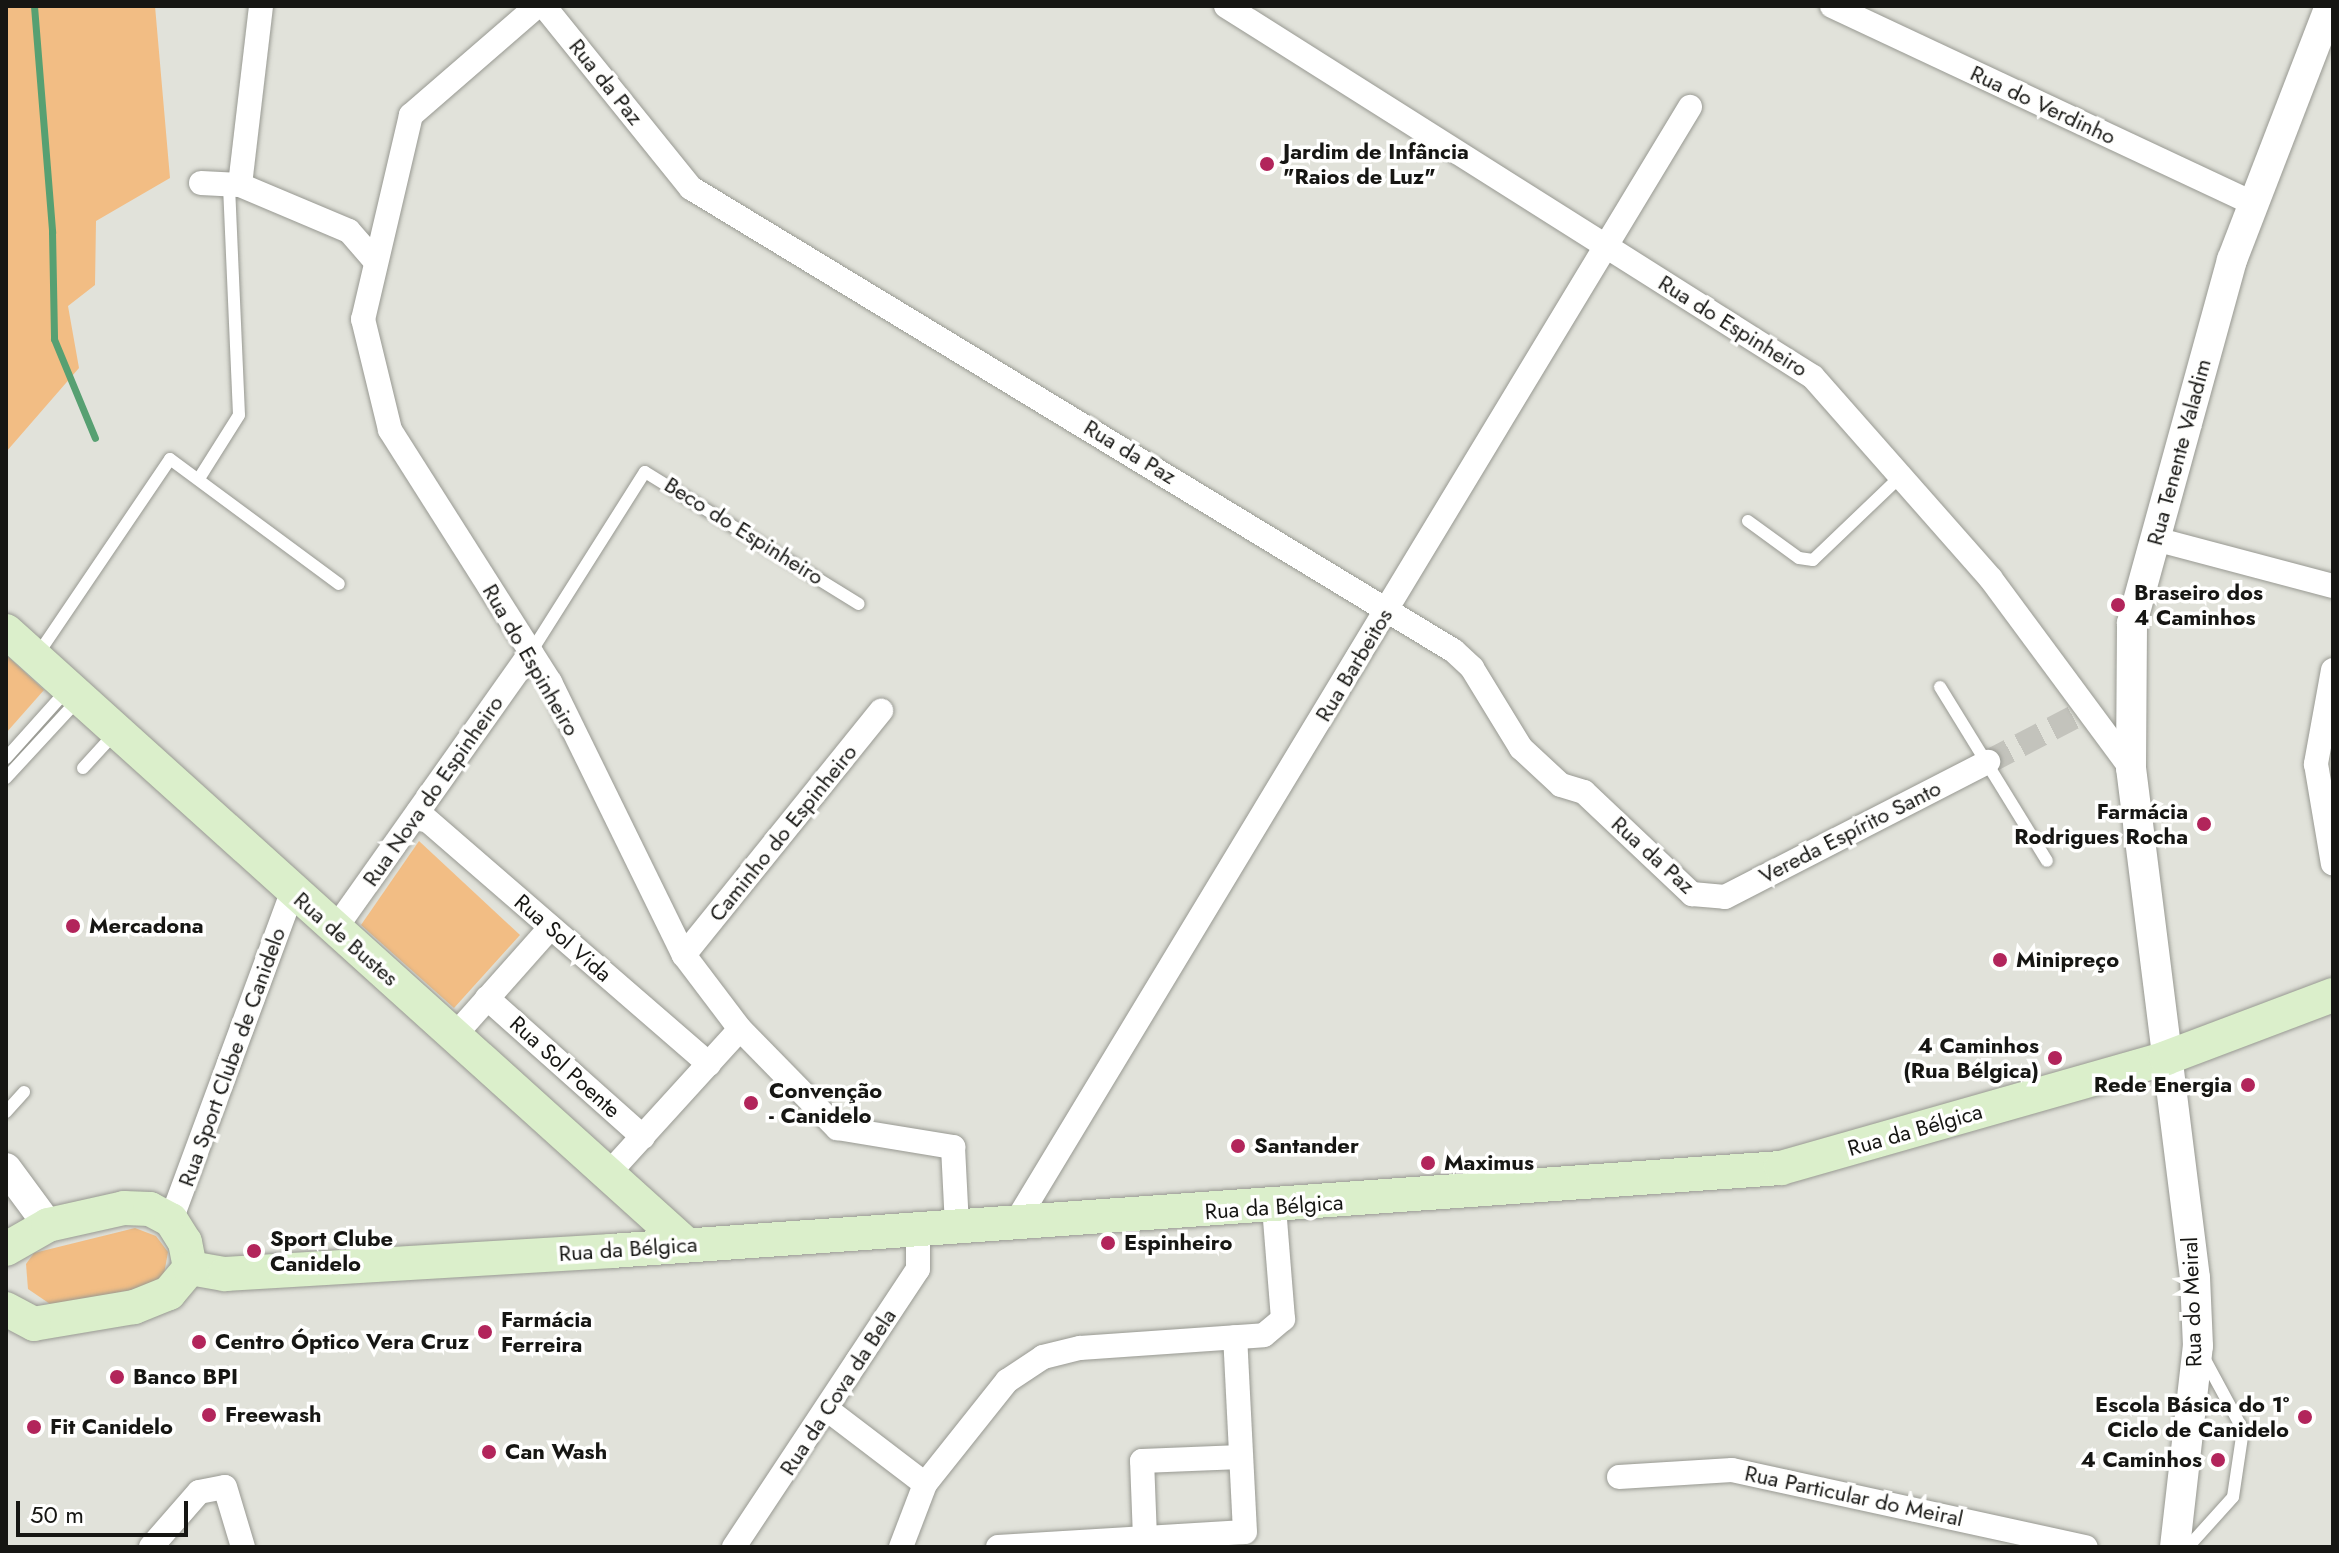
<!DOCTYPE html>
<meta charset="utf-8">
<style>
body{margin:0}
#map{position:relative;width:2339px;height:1553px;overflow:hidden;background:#e1e2da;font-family:Jost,sans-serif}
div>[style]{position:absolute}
.green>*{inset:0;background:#f2bd84}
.stream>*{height:7px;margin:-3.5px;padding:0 3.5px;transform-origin:3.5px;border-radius:3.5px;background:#57a072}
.minor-tunnel>*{height:24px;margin-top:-12px;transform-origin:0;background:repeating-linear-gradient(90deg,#c3c3bc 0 24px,transparent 0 36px)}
.roads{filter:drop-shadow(0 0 2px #989992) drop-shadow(0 0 2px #989992)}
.service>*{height:12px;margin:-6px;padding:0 6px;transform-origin:6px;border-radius:6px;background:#fff}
.minor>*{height:24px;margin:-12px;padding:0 12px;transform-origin:12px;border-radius:12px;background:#fff}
.tertiary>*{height:30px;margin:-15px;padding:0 15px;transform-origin:15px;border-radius:15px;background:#fff}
.secondary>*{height:34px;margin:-17px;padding:0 17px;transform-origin:17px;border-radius:17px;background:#dbefcb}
.dots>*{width:22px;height:22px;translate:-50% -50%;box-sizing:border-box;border:4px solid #fffffe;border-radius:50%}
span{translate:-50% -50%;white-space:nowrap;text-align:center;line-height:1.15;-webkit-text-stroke:7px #fffffe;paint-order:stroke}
.street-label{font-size:22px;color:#161613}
.poi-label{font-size:22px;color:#161613;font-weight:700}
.left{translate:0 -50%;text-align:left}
.right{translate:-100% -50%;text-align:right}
.frame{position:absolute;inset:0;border:8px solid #161613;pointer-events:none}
.scale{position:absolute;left:16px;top:1501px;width:172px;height:36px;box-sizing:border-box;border:4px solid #161613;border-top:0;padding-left:10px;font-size:24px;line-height:28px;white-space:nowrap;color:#161613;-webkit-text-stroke:6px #fffffe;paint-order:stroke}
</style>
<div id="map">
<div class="green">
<div style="clip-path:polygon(6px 6px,155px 6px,170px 178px,96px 221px,95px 285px,68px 306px,79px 368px,6px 452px)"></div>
<div style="clip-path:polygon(6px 655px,44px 690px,6px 733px)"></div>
<div style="clip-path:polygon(419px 841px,520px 935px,454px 1008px,361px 925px)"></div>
<div style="clip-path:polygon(135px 1228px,156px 1236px,168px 1252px,164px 1274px,155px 1285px,53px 1306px,28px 1289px,26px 1264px,34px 1253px)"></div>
</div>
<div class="stream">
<div style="left:34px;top:6px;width:227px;rotate:85.4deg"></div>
<div style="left:52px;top:232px;width:107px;rotate:88.9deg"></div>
<div style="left:54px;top:339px;width:107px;rotate:67.5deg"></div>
</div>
<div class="minor-tunnel">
<div style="left:1988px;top:762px;width:110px;rotate:-27.5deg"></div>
</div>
<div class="roads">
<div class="service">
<div style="left:200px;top:477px;width:73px;rotate:-57.8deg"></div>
<div style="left:239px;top:415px;width:231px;rotate:-92.5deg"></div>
<div style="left:1748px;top:521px;width:63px;rotate:36deg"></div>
<div style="left:1799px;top:558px;width:14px;rotate:8deg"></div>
<div style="left:1813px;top:560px;width:120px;rotate:-43.7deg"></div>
<div style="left:531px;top:652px;width:213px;rotate:-57.7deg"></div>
<div style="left:645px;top:472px;width:251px;rotate:31.7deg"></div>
<div style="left:36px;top:657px;width:239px;rotate:-55.9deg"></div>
<div style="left:170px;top:459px;width:210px;rotate:36.5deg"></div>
<div style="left:1940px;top:687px;width:204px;rotate:58.4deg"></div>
<div style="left:6px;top:758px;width:93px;rotate:-48.1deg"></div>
<div style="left:83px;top:768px;width:49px;rotate:-47.5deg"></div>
<div style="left:6px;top:778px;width:108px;rotate:-47.3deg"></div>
<div style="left:6px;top:1112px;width:27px;rotate:-48deg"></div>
<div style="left:2188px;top:1547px;width:67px;rotate:-48deg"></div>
<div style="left:2233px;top:1497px;width:68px;rotate:-81.5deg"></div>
<div style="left:2243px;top:1430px;width:82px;rotate:-118.4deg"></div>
</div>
<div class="minor">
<div style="left:537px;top:6px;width:167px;rotate:139.1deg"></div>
<div style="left:411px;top:115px;width:210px;rotate:103.2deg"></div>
<div style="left:363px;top:319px;width:114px;rotate:76.3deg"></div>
<div style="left:390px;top:430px;width:299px;rotate:57.6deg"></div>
<div style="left:550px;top:682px;width:304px;rotate:63.9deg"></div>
<div style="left:684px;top:955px;width:93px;rotate:52.9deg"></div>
<div style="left:740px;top:1029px;width:139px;rotate:45.6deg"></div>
<div style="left:837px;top:1128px;width:118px;rotate:9.3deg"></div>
<div style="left:953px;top:1147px;width:79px;rotate:87.1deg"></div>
<div style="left:544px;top:6px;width:234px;rotate:51.1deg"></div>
<div style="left:691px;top:188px;width:892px;rotate:31.25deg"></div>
<div style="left:1454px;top:651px;width:25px;rotate:43deg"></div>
<div style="left:1472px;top:668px;width:94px;rotate:58.5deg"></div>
<div style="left:1521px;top:748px;width:54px;rotate:42.8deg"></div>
<div style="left:1561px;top:785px;width:24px;rotate:17deg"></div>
<div style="left:1584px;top:792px;width:149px;rotate:43.4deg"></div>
<div style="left:1692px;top:894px;width:33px;rotate:5deg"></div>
<div style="left:1725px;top:897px;width:296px;rotate:-27.2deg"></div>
<div style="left:1226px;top:6px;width:694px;rotate:32.29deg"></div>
<div style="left:1813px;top:377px;width:269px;rotate:48.6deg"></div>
<div style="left:1991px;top:579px;width:235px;rotate:53.5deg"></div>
<div style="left:1832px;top:6px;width:466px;rotate:25.1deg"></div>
<div style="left:201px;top:183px;width:39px;rotate:3deg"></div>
<div style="left:240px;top:185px;width:118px;rotate:22.9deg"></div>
<div style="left:349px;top:231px;width:38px;rotate:49deg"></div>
<div style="left:240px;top:185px;width:180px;rotate:-83.3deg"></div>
<div style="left:2155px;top:539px;width:184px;rotate:14.8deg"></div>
<div style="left:2333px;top:670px;width:96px;rotate:100.3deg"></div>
<div style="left:2316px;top:764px;width:101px;rotate:80.4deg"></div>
<div style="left:418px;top:812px;width:385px;rotate:40.9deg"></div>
<div style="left:335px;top:929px;width:339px;rotate:-54.7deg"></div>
<div style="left:684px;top:955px;width:314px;rotate:-51.1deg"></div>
<div style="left:487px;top:998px;width:209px;rotate:41.7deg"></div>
<div style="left:455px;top:1035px;width:144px;rotate:-48.4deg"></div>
<div style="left:610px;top:1172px;width:193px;rotate:-47.7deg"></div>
<div style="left:171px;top:1220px;width:349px;rotate:-69.7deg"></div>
<div style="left:1016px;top:1222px;width:1303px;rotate:-58.85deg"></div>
<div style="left:828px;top:1410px;width:122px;rotate:37.3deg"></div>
<div style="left:1619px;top:1477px;width:113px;rotate:-3.5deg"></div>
<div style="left:1732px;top:1470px;width:362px;rotate:12.3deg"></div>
<div style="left:1145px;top:1538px;width:77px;rotate:-92.2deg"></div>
<div style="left:1142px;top:1461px;width:99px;rotate:-2.3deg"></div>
<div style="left:151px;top:1547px;width:73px;rotate:-48.9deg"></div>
<div style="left:199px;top:1492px;width:26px;rotate:-11deg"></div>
<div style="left:225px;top:1487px;width:63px;rotate:73.3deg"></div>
<div style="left:734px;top:1547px;width:333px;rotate:-56.5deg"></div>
<div style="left:918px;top:1269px;width:41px;rotate:-90deg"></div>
<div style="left:901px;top:1547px;width:67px;rotate:-69.1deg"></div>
<div style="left:925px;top:1484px;width:132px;rotate:-51.5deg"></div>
<div style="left:1007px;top:1381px;width:43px;rotate:-33.7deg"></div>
<div style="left:1043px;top:1357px;width:38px;rotate:-14deg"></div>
<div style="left:1080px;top:1348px;width:184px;rotate:-4deg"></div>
<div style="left:1264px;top:1335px;width:25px;rotate:-40deg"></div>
<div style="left:1283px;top:1319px;width:112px;rotate:-94.6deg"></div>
<div style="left:998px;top:1547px;width:247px;rotate:-3.5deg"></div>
<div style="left:1245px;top:1532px;width:195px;rotate:-92.9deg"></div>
</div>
<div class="tertiary">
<div style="left:6px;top:1168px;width:71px;rotate:53.6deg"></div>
<div style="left:2175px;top:1547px;width:202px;rotate:-83.5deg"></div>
<div style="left:2198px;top:1346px;width:68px;rotate:-92.5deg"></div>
<div style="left:2195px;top:1278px;width:514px;rotate:-97.15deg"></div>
<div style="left:2131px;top:768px;width:145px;rotate:-89.6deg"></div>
<div style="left:2132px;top:623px;width:377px;rotate:-74.6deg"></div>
<div style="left:2232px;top:260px;width:272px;rotate:-68.9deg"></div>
</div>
<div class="secondary">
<div style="left:6px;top:631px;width:917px;rotate:42.04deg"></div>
<div style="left:6px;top:1249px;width:48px;rotate:-29.7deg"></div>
<div style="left:48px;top:1225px;width:78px;rotate:-12.6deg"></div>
<div style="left:124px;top:1208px;width:26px;rotate:2deg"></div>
<div style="left:150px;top:1209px;width:24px;rotate:28deg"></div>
<div style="left:171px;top:1220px;width:26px;rotate:58deg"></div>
<div style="left:185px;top:1242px;width:26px;rotate:79deg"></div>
<div style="left:190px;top:1268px;width:33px;rotate:130deg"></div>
<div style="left:169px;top:1293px;width:38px;rotate:158deg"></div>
<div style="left:134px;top:1307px;width:101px;rotate:170.4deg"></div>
<div style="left:34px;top:1324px;width:32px;rotate:-152deg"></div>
<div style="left:190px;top:1268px;width:36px;rotate:10deg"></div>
<div style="left:225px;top:1274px;width:387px;rotate:-3.4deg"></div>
<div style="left:611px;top:1251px;width:1173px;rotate:-4.06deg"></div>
<div style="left:1781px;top:1168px;width:400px;rotate:-15.9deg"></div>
<div style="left:2166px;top:1058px;width:178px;rotate:-20.7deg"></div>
</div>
</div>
<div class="dots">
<div style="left:1267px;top:164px;background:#b2255b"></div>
<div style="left:2118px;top:605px;background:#b2255b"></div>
<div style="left:2204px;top:824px;background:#b2255b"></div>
<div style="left:73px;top:926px;background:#b2255b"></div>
<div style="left:2000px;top:960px;background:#b2255b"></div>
<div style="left:2055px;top:1058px;background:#b2255b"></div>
<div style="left:2248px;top:1085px;background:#b2255b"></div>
<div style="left:751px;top:1103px;background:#b2255b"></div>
<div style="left:1238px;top:1146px;background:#b2255b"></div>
<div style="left:1428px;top:1163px;background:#b2255b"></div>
<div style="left:1108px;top:1243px;background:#b2255b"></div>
<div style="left:254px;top:1251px;background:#b2255b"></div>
<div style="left:485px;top:1332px;background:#b2255b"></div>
<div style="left:199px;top:1342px;background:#b2255b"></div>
<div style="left:117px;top:1377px;background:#b2255b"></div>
<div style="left:209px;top:1415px;background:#b2255b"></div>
<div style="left:2305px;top:1417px;background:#b2255b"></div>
<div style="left:34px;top:1427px;background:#b2255b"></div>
<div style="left:489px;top:1452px;background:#b2255b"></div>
<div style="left:2218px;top:1460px;background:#b2255b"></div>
</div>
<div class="street-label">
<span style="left:606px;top:82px;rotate:51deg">Rua da Paz</span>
<span style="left:2043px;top:105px;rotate:25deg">Rua do Verdinho</span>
<span style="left:1733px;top:326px;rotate:32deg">Rua do Espinheiro</span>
<span style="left:1130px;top:452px;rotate:31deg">Rua da Paz</span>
<span style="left:2179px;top:452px;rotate:-75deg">Rua Tenente Valadim</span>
<span style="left:744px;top:531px;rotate:32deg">Beco do Espinheiro</span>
<span style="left:531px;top:660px;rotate:60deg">Rua do Espinheiro</span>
<span style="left:1354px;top:665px;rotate:-59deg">Rua Barbeitos</span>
<span style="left:433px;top:791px;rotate:-55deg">Rua Nova do Espinheiro</span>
<span style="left:1850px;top:832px;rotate:-27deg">Vereda Espírito Santo</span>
<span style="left:783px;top:833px;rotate:-51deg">Caminho do Espinheiro</span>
<span style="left:1653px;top:855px;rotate:42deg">Rua da Paz</span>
<span style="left:563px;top:938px;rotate:41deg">Rua Sol Vida</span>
<span style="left:346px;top:939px;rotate:41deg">Rua de Bustes</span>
<span style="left:232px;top:1057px;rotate:-70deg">Rua Sport Clube de Canidelo</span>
<span style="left:565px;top:1067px;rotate:42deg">Rua Sol Poente</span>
<span style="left:1915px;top:1130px;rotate:-16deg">Rua da Bélgica</span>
<span style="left:1274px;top:1207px;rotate:-4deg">Rua da Bélgica</span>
<span style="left:628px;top:1249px;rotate:-4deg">Rua da Bélgica</span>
<span style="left:2192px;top:1302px;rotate:-92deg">Rua do Meiral</span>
<span style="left:838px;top:1392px;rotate:-57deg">Rua da Cova da Bela</span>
<span style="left:1854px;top:1496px;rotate:12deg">Rua Particular do Meiral</span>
</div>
<div class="poi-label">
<span class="left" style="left:1283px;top:164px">Jardim de Infância<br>"Raios de Luz"</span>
<span class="left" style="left:2134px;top:605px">Braseiro dos<br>4 Caminhos</span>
<span class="right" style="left:2188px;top:824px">Farmácia<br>Rodrigues Rocha</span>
<span class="left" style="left:89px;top:926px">Mercadona</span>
<span class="left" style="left:2016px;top:960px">Minipreço</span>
<span class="right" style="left:2039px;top:1058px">4 Caminhos<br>(Rua Bélgica)</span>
<span class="right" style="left:2232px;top:1085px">Rede Energia</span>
<span class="left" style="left:769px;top:1103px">Convenção<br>- Canidelo</span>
<span class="left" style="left:1254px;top:1146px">Santander</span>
<span class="left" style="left:1444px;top:1163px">Maximus</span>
<span class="left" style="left:270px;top:1251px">Sport Clube<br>Canidelo</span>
<span class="left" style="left:1124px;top:1243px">Espinheiro</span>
<span class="left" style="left:501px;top:1332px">Farmácia<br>Ferreira</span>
<span class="left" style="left:215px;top:1342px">Centro Óptico Vera Cruz</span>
<span class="left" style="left:133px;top:1377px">Banco BPI</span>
<span class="right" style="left:2289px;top:1417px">Escola Básica do 1º<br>Ciclo de Canidelo</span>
<span class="left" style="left:225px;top:1415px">Freewash</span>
<span class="left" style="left:50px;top:1427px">Fit Canidelo</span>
<span class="left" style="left:505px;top:1452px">Can Wash</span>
<span class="right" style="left:2202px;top:1460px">4 Caminhos</span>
</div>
<div class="frame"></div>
<div class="scale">50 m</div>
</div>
